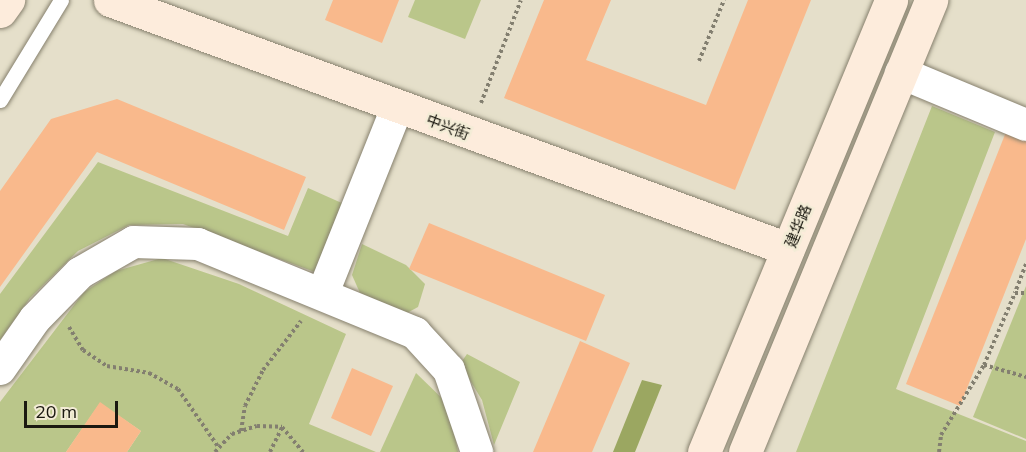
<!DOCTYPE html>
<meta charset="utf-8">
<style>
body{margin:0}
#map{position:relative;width:1026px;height:452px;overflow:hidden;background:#e5dfca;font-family:Mulish,"Noto Sans SC",sans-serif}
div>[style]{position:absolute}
.green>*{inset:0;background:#bac68a}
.forest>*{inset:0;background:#9ba761}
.building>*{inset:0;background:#f9b98c}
.path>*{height:4px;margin-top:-2px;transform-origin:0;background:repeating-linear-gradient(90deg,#837f70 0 3px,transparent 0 6px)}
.roads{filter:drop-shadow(0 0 2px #86806d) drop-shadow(0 0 2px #86806d)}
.lane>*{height:15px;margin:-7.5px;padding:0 7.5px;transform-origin:7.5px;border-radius:7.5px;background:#fff}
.street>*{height:32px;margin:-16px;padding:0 16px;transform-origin:16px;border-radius:16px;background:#fff}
.secondary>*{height:33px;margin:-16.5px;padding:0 16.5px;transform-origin:16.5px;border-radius:16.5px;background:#fdecdc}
span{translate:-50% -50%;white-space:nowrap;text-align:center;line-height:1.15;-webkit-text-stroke:5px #f3ecd6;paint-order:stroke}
.street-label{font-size:15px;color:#1b1911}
.scale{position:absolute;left:24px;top:401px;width:94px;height:27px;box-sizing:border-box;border:3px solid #1b1911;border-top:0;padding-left:8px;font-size:18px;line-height:21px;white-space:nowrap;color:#1b1911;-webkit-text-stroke:4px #f3ecd6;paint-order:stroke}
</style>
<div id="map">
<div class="green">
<div style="clip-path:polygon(415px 0,481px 0,465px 39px,408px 17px)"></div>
<div style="clip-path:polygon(932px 106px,995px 132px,896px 389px,1026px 441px,1026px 452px,796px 452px)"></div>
<div style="clip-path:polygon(98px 162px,288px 236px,308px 188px,344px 204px,315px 272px,183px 224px,129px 225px,78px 251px,30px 298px,0 340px,0 294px)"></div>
<div style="clip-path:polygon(362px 244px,406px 265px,425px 284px,418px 307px,405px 314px,360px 293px,352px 275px)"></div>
<div style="clip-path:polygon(162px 258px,239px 284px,346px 334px,309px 424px,376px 452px,127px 452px,141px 431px,100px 403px,66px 452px,0 452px,0 402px,84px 292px,116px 271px)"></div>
<div style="clip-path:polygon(1026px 286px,1026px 439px,973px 417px)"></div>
<div style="clip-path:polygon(467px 354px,520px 382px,494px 445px,482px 400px,460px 364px)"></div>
<div style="clip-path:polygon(416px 373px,449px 405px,458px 452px,380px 452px)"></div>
</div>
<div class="forest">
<div style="clip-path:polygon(642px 380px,662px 385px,635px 452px,613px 452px)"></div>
</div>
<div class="building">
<div style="clip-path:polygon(333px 0,399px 0,382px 43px,325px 20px)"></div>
<div style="clip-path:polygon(544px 0,611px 0,586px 60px,706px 105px,748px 0,811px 0,735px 190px,504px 98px)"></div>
<div style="clip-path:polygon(117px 99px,306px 177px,284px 230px,97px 152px,0 287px,0 191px,51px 119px)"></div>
<div style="clip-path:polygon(1006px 132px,1026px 140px,1026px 239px,960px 406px,906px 384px)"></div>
<div style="clip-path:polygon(429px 223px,605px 295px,586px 341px,409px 269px)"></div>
<div style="clip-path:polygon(580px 341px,630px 363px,592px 452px,533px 452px)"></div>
<div style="clip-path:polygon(352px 368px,393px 386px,371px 436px,331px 418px)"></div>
<div style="clip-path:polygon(100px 402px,141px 431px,127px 452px,66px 452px)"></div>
</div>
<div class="path">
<div style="left:699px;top:61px;width:66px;rotate:-67.7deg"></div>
<div style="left:481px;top:103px;width:110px;rotate:-68.8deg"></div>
<div style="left:1026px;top:264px;width:31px;rotate:111deg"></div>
<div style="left:1015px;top:293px;width:11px"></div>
<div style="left:69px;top:327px;width:27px;rotate:59deg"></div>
<div style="left:83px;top:350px;width:29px;rotate:34deg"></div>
<div style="left:107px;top:366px;width:43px;rotate:9.5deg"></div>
<div style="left:149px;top:373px;width:33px;rotate:29deg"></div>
<div style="left:178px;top:389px;width:72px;rotate:55.2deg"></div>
<div style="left:984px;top:365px;width:44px;rotate:15.9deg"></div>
<div style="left:241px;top:431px;width:25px;rotate:-81deg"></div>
<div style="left:245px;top:406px;width:40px;rotate:-63.4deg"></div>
<div style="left:263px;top:370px;width:62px;rotate:-52.2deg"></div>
<div style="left:215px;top:452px;width:25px;rotate:-47deg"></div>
<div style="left:232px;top:434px;width:26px;rotate:-18deg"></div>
<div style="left:257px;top:426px;width:25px;rotate:2deg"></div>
<div style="left:282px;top:427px;width:33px;rotate:50deg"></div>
<div style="left:270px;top:452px;width:28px;rotate:-64deg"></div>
<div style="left:939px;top:452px;width:17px;rotate:-83deg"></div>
<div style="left:941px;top:435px;width:82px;rotate:-58.4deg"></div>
<div style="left:984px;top:365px;width:78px;rotate:-66.7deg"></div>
</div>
<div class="roads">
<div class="lane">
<div style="left:0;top:100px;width:117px;rotate:-58.6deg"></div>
</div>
<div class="street">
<div style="left:901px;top:73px;width:135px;rotate:22.6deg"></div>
<div style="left:323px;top:293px;width:199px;rotate:-68.2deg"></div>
<div style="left:0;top:369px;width:61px;rotate:-55deg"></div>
<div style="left:35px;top:319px;width:64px;rotate:-45.6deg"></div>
<div style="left:80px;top:273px;width:62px;rotate:-29.9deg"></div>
<div style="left:134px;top:242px;width:64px;rotate:1.8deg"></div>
<div style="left:198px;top:244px;width:235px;rotate:22.3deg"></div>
<div style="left:415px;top:333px;width:50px;rotate:47.4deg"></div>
<div style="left:449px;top:370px;width:87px;rotate:71.1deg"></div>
</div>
<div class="secondary">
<div style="left:110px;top:0;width:722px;rotate:20.17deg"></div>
<div style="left:0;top:11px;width:14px;rotate:-54deg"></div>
<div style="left:704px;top:452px;width:489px;rotate:-67.5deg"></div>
<div style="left:745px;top:452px;width:489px;rotate:-67.6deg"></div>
</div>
</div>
<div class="street-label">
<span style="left:448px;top:127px;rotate:21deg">中兴街</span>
<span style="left:798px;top:226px;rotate:-68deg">建华路</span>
</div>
<div class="scale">20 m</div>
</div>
